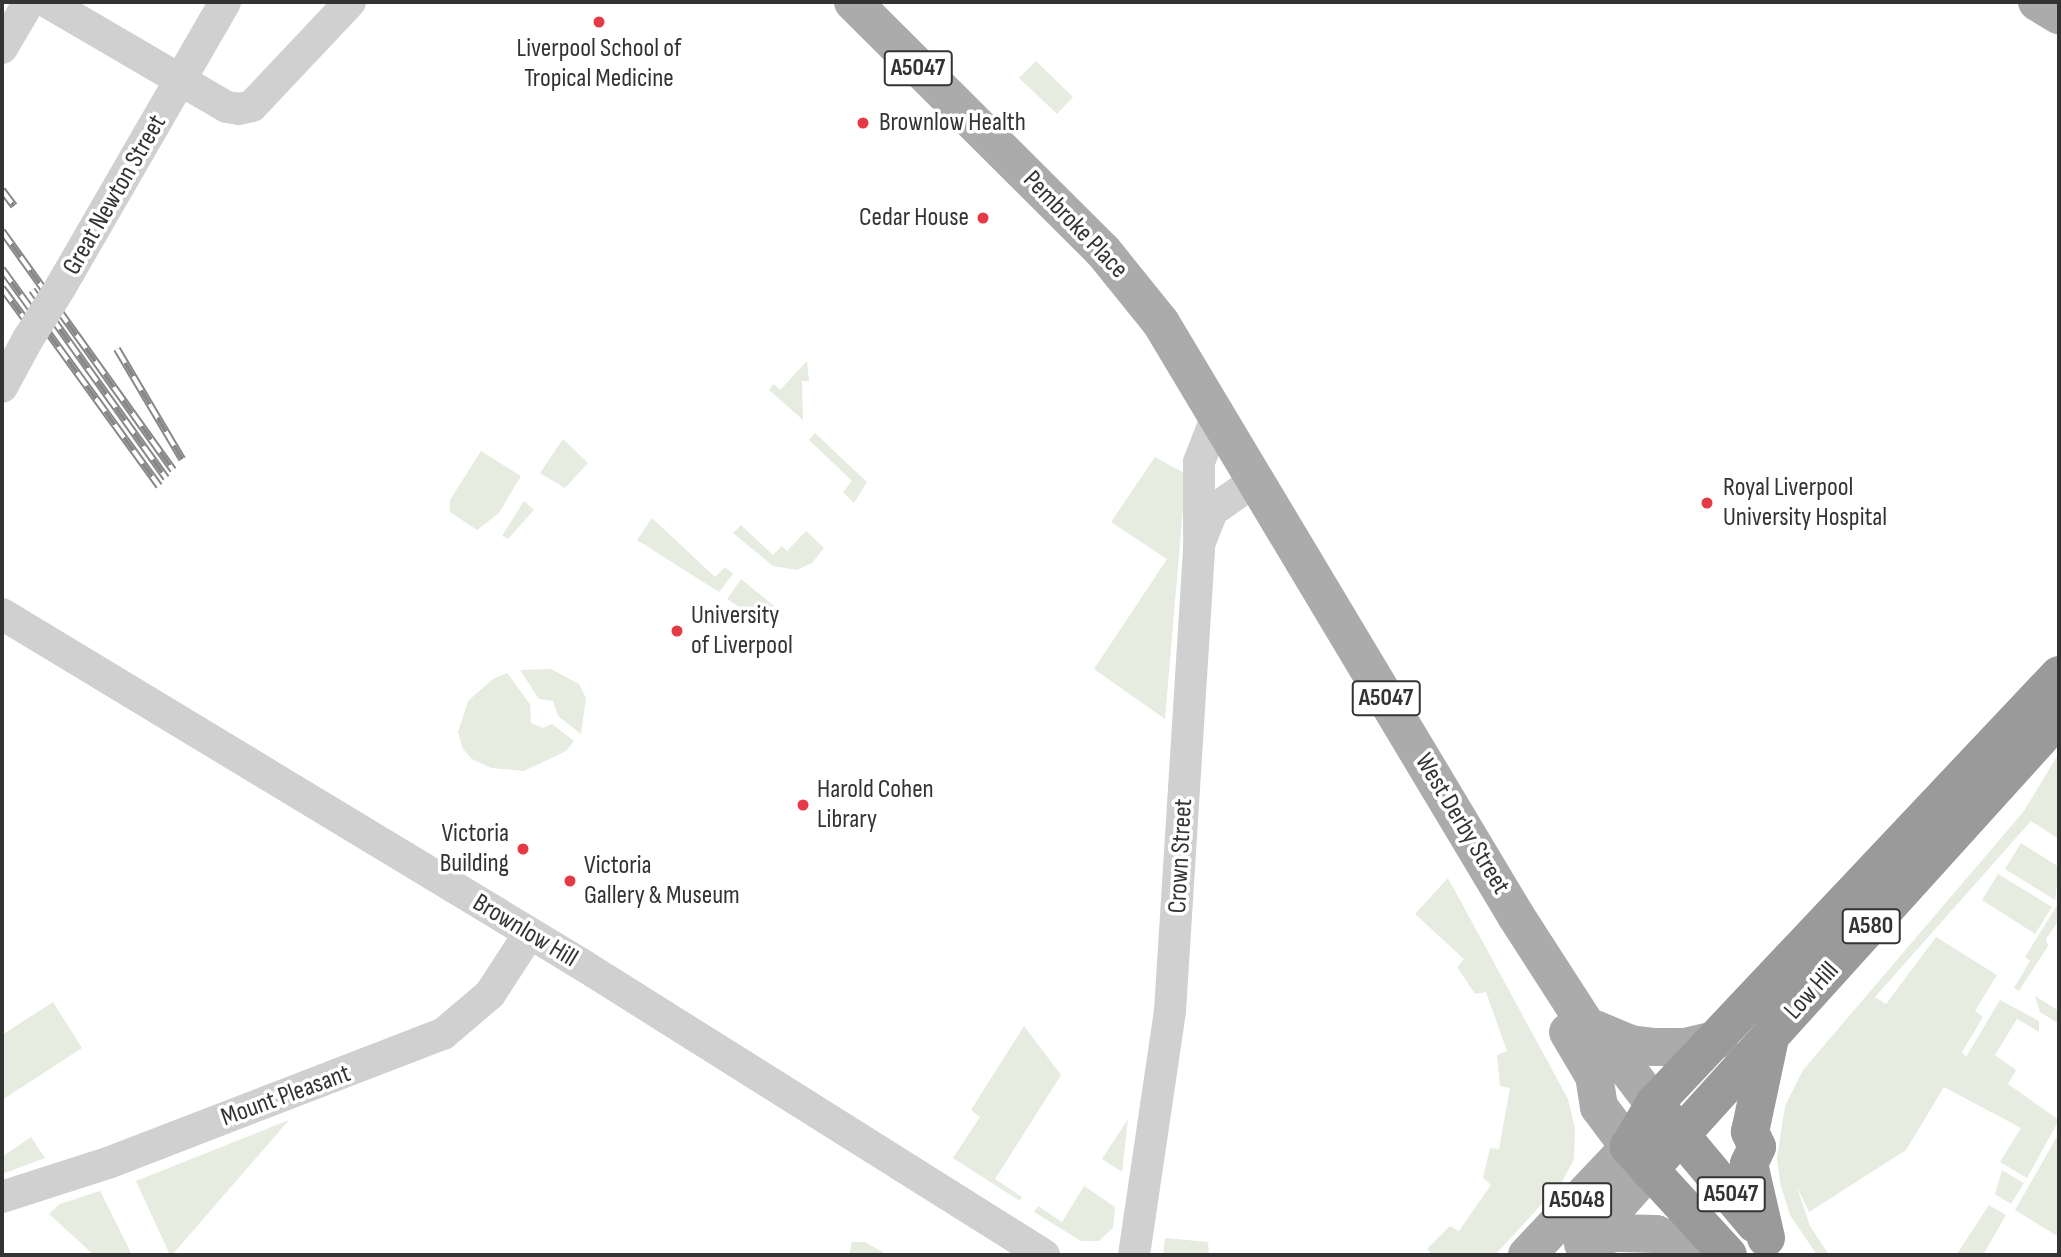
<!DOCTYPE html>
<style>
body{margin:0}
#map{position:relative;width:2061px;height:1257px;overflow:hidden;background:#fff;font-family:"Sofia Sans Condensed",sans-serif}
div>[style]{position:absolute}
.green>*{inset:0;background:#e6ecdf}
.minor>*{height:32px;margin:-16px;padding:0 16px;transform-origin:16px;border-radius:16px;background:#d0d0d0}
.major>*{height:38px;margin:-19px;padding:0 19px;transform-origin:19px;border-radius:19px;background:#ababab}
.highway>*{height:38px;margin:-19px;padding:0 19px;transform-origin:19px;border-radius:19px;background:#9a9a9a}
.rail>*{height:8px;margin-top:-4px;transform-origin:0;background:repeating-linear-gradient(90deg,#fff 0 16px,#888 0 32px);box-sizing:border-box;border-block:2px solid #888}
.minor-bridge>*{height:32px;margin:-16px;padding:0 16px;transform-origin:16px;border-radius:16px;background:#d0d0d0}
.dots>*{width:19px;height:19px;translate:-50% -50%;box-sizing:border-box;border:4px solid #fff;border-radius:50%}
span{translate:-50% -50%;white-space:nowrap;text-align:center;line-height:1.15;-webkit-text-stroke:7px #fff;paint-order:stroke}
.shield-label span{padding:2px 5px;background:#fff;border:2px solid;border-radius:5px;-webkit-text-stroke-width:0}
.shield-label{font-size:24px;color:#333;font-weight:700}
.poi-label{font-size:26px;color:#333}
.left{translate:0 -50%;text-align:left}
.right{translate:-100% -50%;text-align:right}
.street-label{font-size:26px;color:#333}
.frame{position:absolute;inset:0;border:4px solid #333;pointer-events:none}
</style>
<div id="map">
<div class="green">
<div style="clip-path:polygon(1036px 61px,1073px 97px,1057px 114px,1019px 78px)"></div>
<div style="clip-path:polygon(807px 361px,809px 381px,802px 381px,803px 420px,769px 390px,774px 384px,780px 390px)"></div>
<div style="clip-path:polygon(815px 433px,867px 482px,854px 503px,843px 492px,852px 481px,809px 440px)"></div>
<div style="clip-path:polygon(563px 439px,588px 463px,565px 488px,540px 473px)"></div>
<div style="clip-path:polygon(481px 451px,521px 476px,499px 513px,477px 530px,450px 512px,450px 500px)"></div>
<div style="clip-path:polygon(1155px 457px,1186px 474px,1165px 719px,1094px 669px,1167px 559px,1111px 522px)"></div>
<div style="clip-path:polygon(524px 501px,534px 510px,508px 539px,502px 536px)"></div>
<div style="clip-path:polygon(652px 518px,715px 577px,725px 567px,733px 574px,719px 592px,637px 540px)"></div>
<div style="clip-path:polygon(741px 525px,773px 555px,782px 546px,787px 551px,806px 531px,824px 548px,812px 563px,797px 570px,773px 566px,733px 533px)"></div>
<div style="clip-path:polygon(741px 579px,774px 606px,772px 628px,727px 599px)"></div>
<div style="clip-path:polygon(551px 669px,579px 684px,586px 698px,581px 734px,558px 716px,553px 701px,539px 699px,520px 670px)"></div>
<div style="clip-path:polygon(507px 673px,530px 704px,531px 723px,543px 728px,552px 724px,574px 741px,566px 751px,524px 771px,491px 768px,472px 759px,463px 749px,458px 732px,468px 701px,493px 679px)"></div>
<div style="clip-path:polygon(2059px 753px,2059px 839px,2031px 821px,1875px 997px,1886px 1004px,1936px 937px,1997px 975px,1975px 1011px,1983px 1017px,1962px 1052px,1966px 1057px,2000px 1000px,2039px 1021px,2039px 1032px,2017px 1019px,1995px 1055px,2016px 1070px,2008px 1084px,2059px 1120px,2027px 1178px,2000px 1162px,2021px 1128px,1944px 1087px,1906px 1150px,1809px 1212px,1796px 1185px,1810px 1226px,1829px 1255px,1817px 1255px,1790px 1215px,1780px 1183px,1777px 1158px,1785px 1106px,1803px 1070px,2024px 811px)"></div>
<div style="clip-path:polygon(2021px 843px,2059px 867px,2055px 900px,2005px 869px)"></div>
<div style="clip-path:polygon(1998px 874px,2052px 907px,2035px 934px,1982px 900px)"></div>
<div style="clip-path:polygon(1448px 878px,1568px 1099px,1575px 1128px,1574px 1159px,1562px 1182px,1495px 1255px,1433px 1255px,1427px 1249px,1450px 1226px,1459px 1231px,1491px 1185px,1483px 1178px,1490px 1148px,1499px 1149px,1510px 1088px,1500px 1086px,1497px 1055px,1507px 1051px,1486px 992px,1475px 994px,1457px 967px,1464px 959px,1415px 914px)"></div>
<div style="clip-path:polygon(2059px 902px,2059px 920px,2046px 939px,2048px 946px,2019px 991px,2014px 988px,2030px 961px,2025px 957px)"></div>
<div style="clip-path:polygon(2035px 996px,2059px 1011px,2059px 1024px,2040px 1012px)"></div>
<div style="clip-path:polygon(53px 1002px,82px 1048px,2px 1100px,2px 1035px)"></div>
<div style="clip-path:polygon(1024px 1026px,1061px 1075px,995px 1179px,1022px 1197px,1020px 1201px,953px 1158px,980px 1117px,971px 1110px)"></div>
<div style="clip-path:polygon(1128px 1119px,1122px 1172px,1102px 1159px)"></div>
<div style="clip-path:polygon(289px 1120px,172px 1255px,170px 1255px,136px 1181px)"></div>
<div style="clip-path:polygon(2059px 1133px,2059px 1237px,2015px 1210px)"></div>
<div style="clip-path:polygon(31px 1137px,45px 1158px,2px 1174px,2px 1157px)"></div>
<div style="clip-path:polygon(2002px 1170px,2024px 1183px,2011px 1204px,1995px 1194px)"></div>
<div style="clip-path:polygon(1084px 1186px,1115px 1207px,1113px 1228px,1099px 1241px,1081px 1241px,1034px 1212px,1038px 1206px,1062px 1222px)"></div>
<div style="clip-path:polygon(100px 1191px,132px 1255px,94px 1255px,49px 1214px,60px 1204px)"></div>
<div style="clip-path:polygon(1989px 1205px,2006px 1215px,1983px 1255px,1957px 1254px)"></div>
<div style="clip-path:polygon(1165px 1238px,1208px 1242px,1209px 1255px,1163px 1255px)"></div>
<div style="clip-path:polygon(852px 1242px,865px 1242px,888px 1255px,849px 1255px)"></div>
</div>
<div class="minor">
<div style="left:47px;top:2px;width:208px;rotate:30.3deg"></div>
<div style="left:227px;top:107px;width:12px;rotate:9deg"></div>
<div style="left:239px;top:109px;width:13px;rotate:-13deg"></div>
<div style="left:252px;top:106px;width:143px;rotate:-46.7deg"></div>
<div style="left:2px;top:48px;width:53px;rotate:-59.6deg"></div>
<div style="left:60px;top:288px;width:330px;rotate:-60deg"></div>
<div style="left:2px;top:387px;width:55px;rotate:-61.6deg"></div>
<div style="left:1199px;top:536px;width:74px;rotate:-90deg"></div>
<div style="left:1199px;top:462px;width:53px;rotate:-68.8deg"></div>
<div style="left:2px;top:614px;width:677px;rotate:31.15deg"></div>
<div style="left:581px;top:964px;width:547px;rotate:32.15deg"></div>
<div style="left:2px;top:1197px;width:111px;rotate:-17.8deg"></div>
<div style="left:108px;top:1163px;width:359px;rotate:-21.1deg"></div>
<div style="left:443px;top:1034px;width:62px;rotate:-40.4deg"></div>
<div style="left:490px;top:994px;width:72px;rotate:-57deg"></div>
<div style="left:1134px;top:1255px;width:247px;rotate:-81.6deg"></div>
<div style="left:1170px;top:1011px;width:468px;rotate:-86.4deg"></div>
<div style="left:1199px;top:544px;width:35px;rotate:-68deg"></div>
<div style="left:1212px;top:511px;width:54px;rotate:-35.2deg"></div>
</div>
<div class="major">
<div style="left:853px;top:2px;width:353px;rotate:44.9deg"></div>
<div style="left:1103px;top:251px;width:92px;rotate:51.1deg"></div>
<div style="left:1161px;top:323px;width:691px;rotate:59.09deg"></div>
<div style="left:1516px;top:916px;width:164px;rotate:57.2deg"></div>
<div style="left:1605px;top:1054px;width:19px;rotate:25deg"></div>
<div style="left:1622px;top:1062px;width:53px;rotate:52.7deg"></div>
<div style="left:2037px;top:2px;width:26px;rotate:31deg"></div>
<div style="left:1595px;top:1029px;width:38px;rotate:23deg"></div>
<div style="left:1630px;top:1044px;width:23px;rotate:7deg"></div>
<div style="left:1653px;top:1047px;width:32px"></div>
<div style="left:1685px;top:1047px;width:35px;rotate:-13deg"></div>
<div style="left:1587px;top:1240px;width:30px;rotate:-14deg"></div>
<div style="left:1616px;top:1233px;width:40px;rotate:1.4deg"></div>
<div style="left:1656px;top:1234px;width:53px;rotate:23.2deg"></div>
<div style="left:1583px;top:1244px;width:99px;rotate:-48.3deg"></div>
<div style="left:1527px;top:1255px;width:149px;rotate:-46.6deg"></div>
<div style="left:1629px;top:1147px;width:50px;rotate:-126.9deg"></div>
<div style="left:1599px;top:1107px;width:31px;rotate:-99deg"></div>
<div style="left:1594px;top:1076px;width:51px;rotate:-120.6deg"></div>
</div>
<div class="highway">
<div style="left:1664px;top:1115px;width:142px;rotate:50.1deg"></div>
<div style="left:1649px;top:1170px;width:611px;rotate:-47.85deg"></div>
<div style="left:1766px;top:1238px;width:76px;rotate:-102.9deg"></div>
<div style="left:1749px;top:1164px;width:19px;rotate:-65deg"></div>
<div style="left:1757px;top:1147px;width:17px;rotate:-115deg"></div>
<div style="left:1750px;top:1132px;width:96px;rotate:-78deg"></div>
<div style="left:1728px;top:1255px;width:147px;rotate:-132.5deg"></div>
<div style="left:1629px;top:1147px;width:50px;rotate:-59.8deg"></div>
<div style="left:1654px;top:1104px;width:590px;rotate:-46.65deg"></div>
</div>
<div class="rail">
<div style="left:2px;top:190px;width:20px;rotate:53deg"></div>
<div style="left:2px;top:231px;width:294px;rotate:54.4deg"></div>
<div style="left:2px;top:269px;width:268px;rotate:54.1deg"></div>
<div style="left:2px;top:288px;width:62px;rotate:53.5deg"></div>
<div style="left:32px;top:290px;width:231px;rotate:54.5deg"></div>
<div style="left:117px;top:349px;width:128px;rotate:59.4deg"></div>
</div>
<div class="minor-bridge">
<div style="left:28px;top:339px;width:60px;rotate:-57.9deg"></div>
</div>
<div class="dots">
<div style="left:599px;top:22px;background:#e63946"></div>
<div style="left:863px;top:123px;background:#e63946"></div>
<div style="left:983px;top:218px;background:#e63946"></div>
<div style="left:1707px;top:503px;background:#e63946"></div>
<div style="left:677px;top:631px;background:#e63946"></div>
<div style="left:803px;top:805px;background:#e63946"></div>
<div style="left:523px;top:849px;background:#e63946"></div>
<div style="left:570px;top:881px;background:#e63946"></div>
</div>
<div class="shield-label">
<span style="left:918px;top:68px">A5047</span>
<span style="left:1386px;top:698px">A5047</span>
<span style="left:1871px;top:926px">A580</span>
<span style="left:1731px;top:1194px">A5047</span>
<span style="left:1577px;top:1200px">A5048</span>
</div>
<div class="poi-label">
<span style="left:599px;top:64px">Liverpool School of<br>Tropical Medicine</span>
<span class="left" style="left:879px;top:123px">Brownlow Health</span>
<span class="right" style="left:969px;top:218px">Cedar House</span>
<span class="left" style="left:1723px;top:503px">Royal Liverpool<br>University Hospital</span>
<span class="left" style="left:691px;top:631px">University<br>of Liverpool</span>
<span class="left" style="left:817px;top:805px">Harold Cohen<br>Library</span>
<span class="right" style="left:509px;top:849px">Victoria<br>Building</span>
<span class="left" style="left:584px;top:881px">Victoria<br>Gallery &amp; Museum</span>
</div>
<div class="street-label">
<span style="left:115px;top:195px;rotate:-60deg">Great Newton Street</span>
<span style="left:1075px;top:225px;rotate:46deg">Pembroke Place</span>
<span style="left:1462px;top:824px;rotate:59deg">West Derby Street</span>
<span style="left:1181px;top:856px;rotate:-87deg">Crown Street</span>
<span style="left:525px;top:931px;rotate:31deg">Brownlow Hill</span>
<span style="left:1812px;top:991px;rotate:-48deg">Low Hill</span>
<span style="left:286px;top:1096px;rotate:-20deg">Mount Pleasant</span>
</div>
<div class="frame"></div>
</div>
